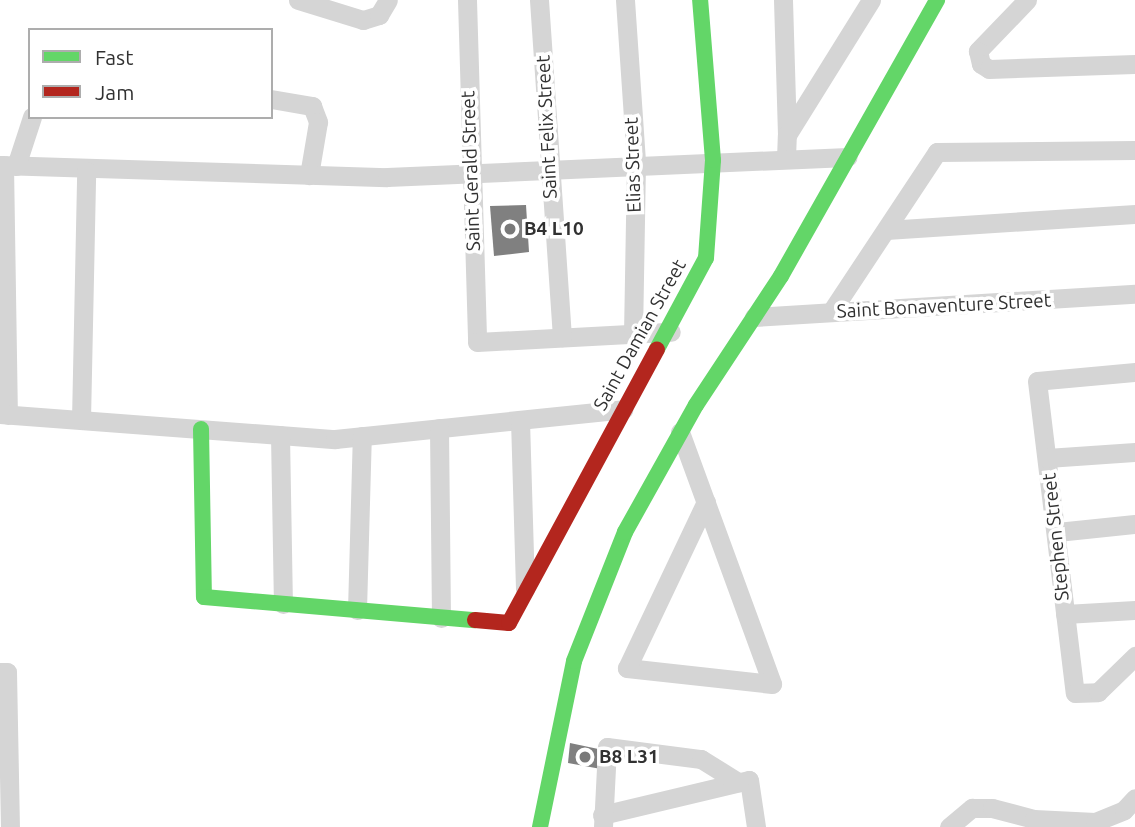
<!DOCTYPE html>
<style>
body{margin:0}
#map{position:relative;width:1135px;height:827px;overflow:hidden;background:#fff;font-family:Ubuntu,sans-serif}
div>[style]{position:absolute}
.building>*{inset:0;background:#808080}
.street>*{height:19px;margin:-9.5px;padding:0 9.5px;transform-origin:9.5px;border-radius:9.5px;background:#d5d5d5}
.fast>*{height:16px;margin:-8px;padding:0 8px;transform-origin:8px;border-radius:8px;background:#63d668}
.jam>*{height:16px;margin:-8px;padding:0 8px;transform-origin:8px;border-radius:8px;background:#b3261e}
.dots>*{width:19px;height:19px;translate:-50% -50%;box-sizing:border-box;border:4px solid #fff;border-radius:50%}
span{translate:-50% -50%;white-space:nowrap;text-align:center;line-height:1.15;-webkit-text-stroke:7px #fff;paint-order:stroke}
.street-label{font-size:19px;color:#313131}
.poi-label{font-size:19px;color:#313131;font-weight:700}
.left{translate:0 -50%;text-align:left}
.legend{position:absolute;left:28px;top:28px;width:245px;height:91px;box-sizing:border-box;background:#fff;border:2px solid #adadad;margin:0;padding:9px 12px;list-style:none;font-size:21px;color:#313131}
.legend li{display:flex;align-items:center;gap:14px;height:35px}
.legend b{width:35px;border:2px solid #adadad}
</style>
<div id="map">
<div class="building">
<div style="clip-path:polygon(526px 205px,529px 252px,494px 256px,490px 206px)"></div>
<div style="clip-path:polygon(570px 743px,603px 750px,601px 769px,568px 763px)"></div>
</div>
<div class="street">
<div style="left:298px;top:0;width:68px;rotate:17.1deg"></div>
<div style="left:363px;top:20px;width:17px;rotate:-17deg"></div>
<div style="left:379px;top:15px;width:17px;rotate:-59deg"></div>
<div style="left:467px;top:0;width:342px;rotate:88.3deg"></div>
<div style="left:477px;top:342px;width:194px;rotate:-3deg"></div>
<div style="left:539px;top:0;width:338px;rotate:86.1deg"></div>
<div style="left:625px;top:0;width:163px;rotate:86.1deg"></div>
<div style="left:636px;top:163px;width:168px;rotate:91deg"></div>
<div style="left:783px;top:0;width:135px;rotate:88.3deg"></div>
<div style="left:1027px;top:0;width:71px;rotate:133.9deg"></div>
<div style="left:978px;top:51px;width:13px;rotate:77deg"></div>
<div style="left:981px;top:64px;width:9px;rotate:32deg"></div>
<div style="left:989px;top:69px;width:146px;rotate:-2deg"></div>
<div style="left:271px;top:99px;width:42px;rotate:9.7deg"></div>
<div style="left:312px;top:106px;width:17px;rotate:69deg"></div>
<div style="left:318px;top:122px;width:54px;rotate:99.6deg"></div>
<div style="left:786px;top:159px;width:24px;rotate:-88deg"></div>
<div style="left:787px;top:135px;width:159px;rotate:-58.1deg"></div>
<div style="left:0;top:165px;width:387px;rotate:1.8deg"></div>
<div style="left:387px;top:177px;width:461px;rotate:-2.5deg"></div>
<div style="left:4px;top:165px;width:250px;rotate:89.1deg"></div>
<div style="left:16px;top:166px;width:52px;rotate:-71.9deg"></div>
<div style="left:886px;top:230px;width:250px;rotate:-3.7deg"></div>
<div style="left:831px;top:312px;width:192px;rotate:-56.5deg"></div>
<div style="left:937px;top:152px;width:198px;rotate:-0.6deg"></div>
<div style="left:754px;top:317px;width:382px;rotate:-3.5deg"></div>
<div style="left:1135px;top:372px;width:98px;rotate:174.8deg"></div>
<div style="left:1037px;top:381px;width:314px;rotate:83.1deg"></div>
<div style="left:1075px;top:693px;width:23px;rotate:-2deg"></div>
<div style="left:1098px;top:692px;width:52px;rotate:-44.2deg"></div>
<div style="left:0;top:414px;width:336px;rotate:4.3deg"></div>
<div style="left:335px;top:439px;width:290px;rotate:-5.9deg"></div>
<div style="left:81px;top:420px;width:249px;rotate:-88.8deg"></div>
<div style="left:520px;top:420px;width:169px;rotate:88.3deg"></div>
<div style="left:439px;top:428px;width:190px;rotate:89.4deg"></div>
<div style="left:680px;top:432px;width:268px;rotate:69.9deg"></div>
<div style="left:772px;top:684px;width:146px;rotate:-173.7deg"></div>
<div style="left:627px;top:668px;width:184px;rotate:-64.6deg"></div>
<div style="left:280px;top:435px;width:169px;rotate:89deg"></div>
<div style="left:1047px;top:458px;width:88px;rotate:-3.9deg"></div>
<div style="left:1057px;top:532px;width:78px;rotate:-5.9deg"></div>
<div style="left:357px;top:610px;width:174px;rotate:-88.4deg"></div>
<div style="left:1065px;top:614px;width:70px;rotate:-3.3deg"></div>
<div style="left:0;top:672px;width:7px"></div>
<div style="left:7px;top:672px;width:155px;rotate:88.9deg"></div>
<div style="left:602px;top:815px;width:151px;rotate:-13.4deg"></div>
<div style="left:749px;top:780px;width:48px;rotate:81.5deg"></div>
<div style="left:603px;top:827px;width:80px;rotate:-87.1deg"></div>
<div style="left:607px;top:747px;width:95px;rotate:7.3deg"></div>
<div style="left:701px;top:759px;width:44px;rotate:31.9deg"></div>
<div style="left:949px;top:827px;width:30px;rotate:-40deg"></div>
<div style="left:972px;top:808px;width:20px"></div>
<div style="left:992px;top:808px;width:43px;rotate:14.7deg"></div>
<div style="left:1034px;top:819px;width:61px;rotate:2.8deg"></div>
<div style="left:1095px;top:822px;width:31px;rotate:-22deg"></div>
<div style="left:1124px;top:810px;width:16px;rotate:-47deg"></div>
</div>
<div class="fast">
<div style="left:657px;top:349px;width:103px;rotate:-61.7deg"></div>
<div style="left:706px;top:258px;width:98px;rotate:-85.9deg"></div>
<div style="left:713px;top:160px;width:161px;rotate:-94.6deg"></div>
<div style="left:201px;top:429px;width:168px;rotate:89deg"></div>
<div style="left:204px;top:597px;width:272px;rotate:4.9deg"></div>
<div style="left:540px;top:827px;width:169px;rotate:-78.4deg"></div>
<div style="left:574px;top:661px;width:139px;rotate:-68.4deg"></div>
<div style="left:625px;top:532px;width:145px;rotate:-60.8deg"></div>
<div style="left:696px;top:405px;width:154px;rotate:-56.6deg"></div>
<div style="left:781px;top:276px;width:317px;rotate:-60.5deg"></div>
</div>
<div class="jam">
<div style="left:475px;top:620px;width:34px;rotate:5deg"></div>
<div style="left:509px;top:623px;width:311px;rotate:-61.6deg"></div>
</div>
<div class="dots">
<div style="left:510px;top:229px;background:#797979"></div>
<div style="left:585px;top:757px;background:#797979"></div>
</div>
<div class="street-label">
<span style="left:547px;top:127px;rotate:-93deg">Saint Felix Street</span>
<span style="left:633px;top:165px;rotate:-92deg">Elias Street</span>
<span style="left:471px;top:171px;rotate:-92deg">Saint Gerald Street</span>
<span style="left:944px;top:306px;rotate:-3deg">Saint Bonaventure Street</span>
<span style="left:640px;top:335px;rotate:-61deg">Saint Damian Street</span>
<span style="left:1056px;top:537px;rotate:-96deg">Stephen Street</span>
</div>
<div class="poi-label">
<span class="left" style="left:524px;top:229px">B4 L10</span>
<span class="left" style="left:599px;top:757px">B8 L31</span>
</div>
<ul class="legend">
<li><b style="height:9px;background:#63d668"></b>Fast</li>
<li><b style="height:9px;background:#b3261e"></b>Jam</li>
</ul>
</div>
